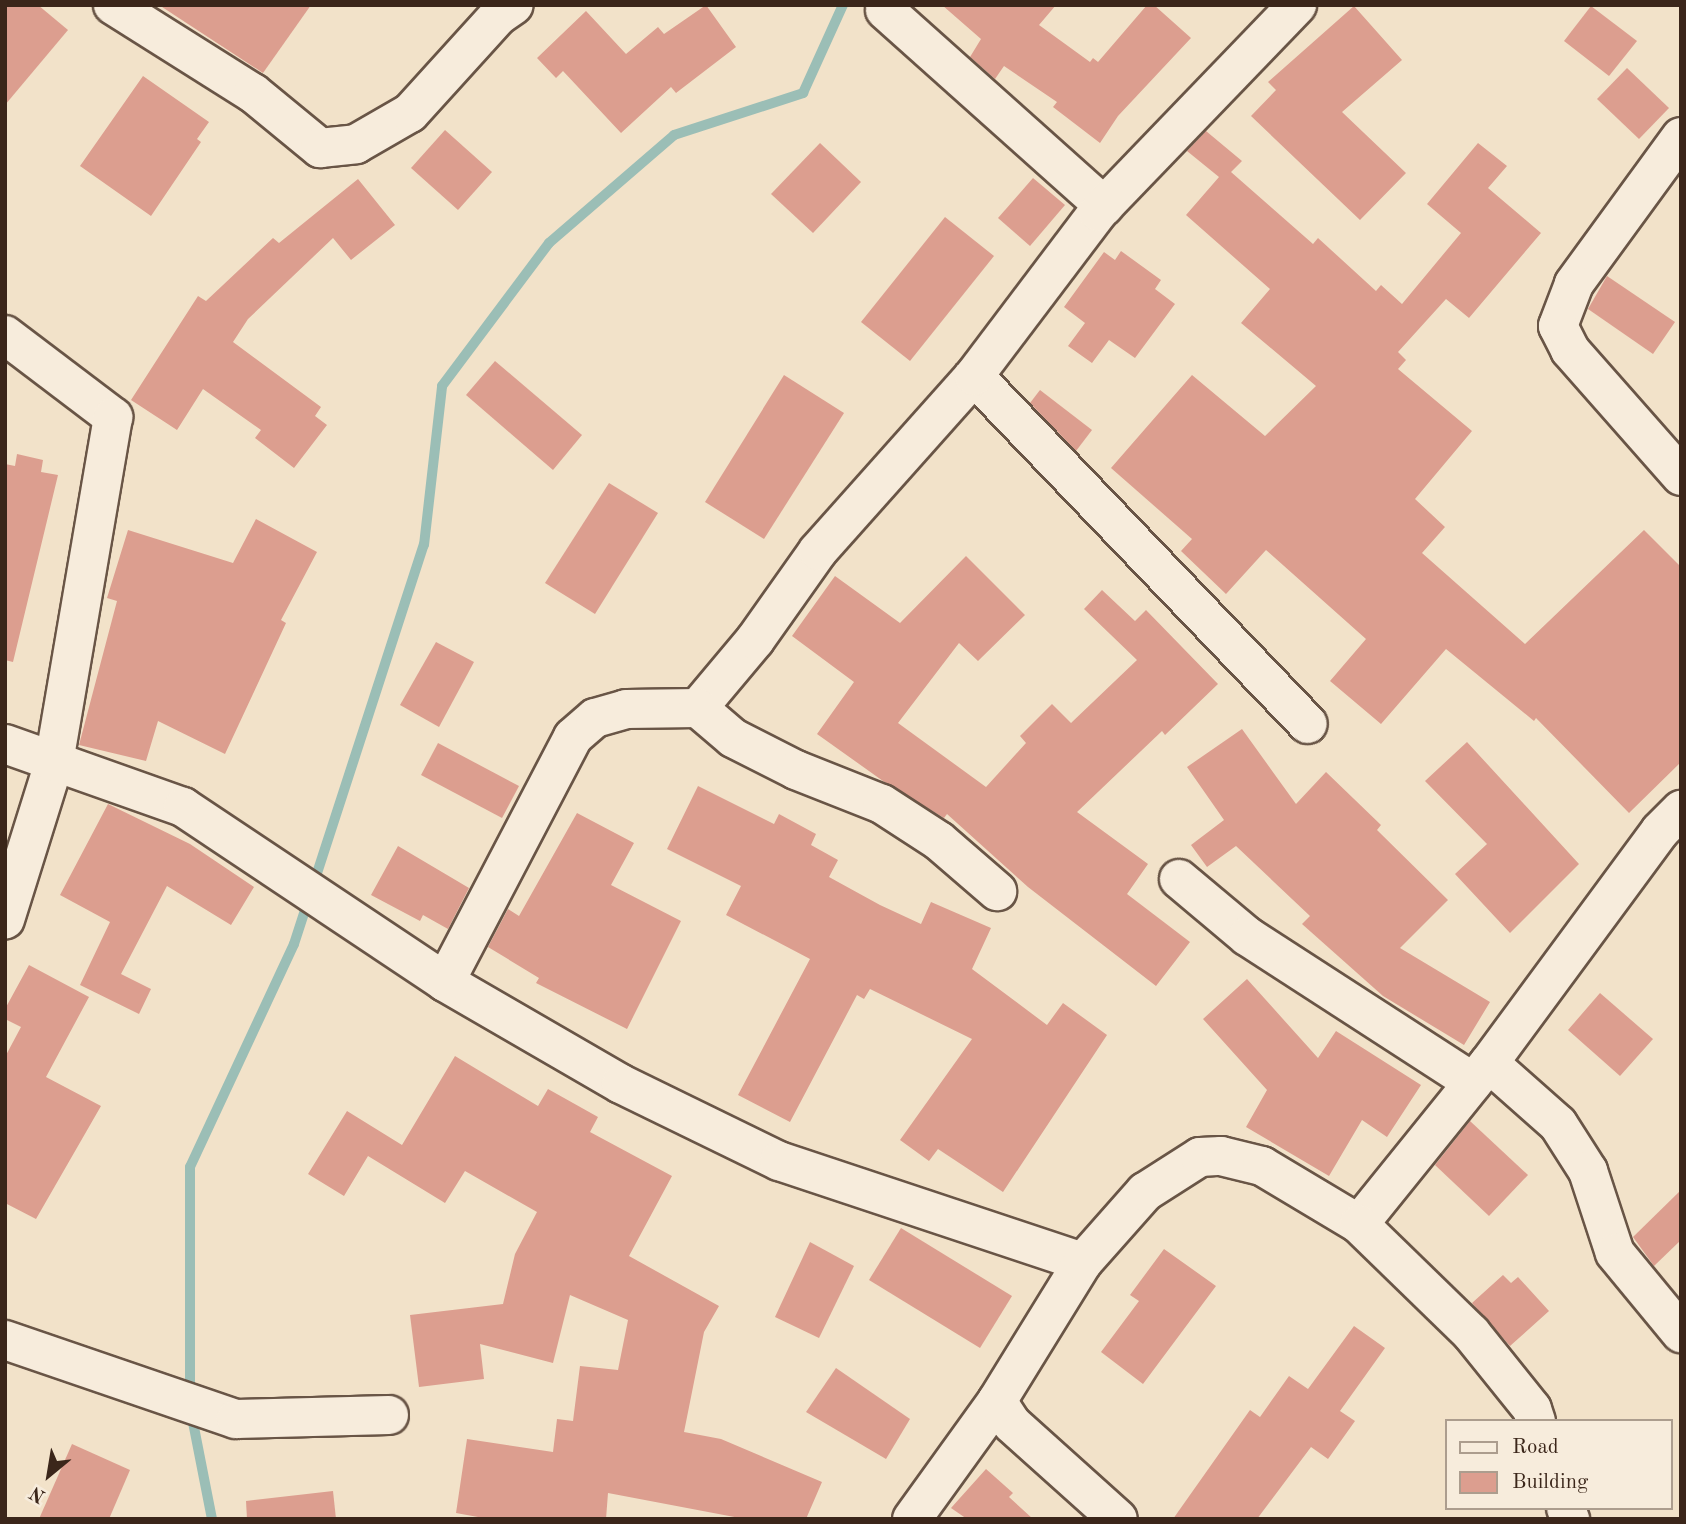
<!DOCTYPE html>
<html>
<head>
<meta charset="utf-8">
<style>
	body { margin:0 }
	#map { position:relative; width:1686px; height:1524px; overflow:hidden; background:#f2e2c9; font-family:"Old Standard TT",serif }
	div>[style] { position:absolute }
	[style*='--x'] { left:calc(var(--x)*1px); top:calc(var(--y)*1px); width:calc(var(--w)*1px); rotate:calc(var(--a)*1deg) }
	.stream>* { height:10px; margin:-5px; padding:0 5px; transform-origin:5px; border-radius:5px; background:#9bbeb6 }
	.building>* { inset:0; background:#dc9e8f }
	.roads { filter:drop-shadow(2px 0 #695546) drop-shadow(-2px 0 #695546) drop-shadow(0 2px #695546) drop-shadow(0 -2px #695546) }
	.minor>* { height:38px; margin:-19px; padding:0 19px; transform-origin:19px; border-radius:19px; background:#f7ecdc }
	span { translate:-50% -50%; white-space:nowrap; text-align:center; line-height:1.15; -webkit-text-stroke:6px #f7ecdc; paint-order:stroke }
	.frame { position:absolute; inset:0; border:7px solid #3b261a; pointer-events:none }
	.legend { position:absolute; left:1445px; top:1419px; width:228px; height:91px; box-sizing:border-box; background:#f7ecdc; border:2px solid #ac9d8e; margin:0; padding:9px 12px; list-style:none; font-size:21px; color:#3b261a }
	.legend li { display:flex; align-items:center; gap:14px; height:35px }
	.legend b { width:35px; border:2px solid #ac9d8e }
	.north { position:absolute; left:14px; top:1440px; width:70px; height:70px; -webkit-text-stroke:5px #f7ecdc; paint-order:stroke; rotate:210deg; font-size:19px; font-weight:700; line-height:28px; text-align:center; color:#3b261a }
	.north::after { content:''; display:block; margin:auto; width:24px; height:32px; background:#3b261a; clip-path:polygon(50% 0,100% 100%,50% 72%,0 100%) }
</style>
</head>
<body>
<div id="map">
	<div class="stream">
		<div style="--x:190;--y:1396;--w:229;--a:-90"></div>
		<div style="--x:190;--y:1167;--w:246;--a:-65"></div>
		<div style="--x:294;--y:944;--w:420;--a:-72"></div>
		<div style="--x:424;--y:545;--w:160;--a:-83.5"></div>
		<div style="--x:442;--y:386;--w:179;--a:-53.2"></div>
		<div style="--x:549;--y:243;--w:165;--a:-40.8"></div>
		<div style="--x:674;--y:135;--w:136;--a:-18"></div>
		<div style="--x:803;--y:93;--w:97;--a:-65.6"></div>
		<div style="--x:191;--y:1412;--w:109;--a:78.9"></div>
	</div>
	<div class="building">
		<div style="clip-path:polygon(5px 5px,38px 5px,68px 30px,5px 105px)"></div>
		<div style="clip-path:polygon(159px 5px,311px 5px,263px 73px)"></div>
		<div style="clip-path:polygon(706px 5px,736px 47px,676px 93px,671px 87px,621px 133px,563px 71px,556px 78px,537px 58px,586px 11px,626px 54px,658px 27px,664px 34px)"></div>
		<div style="clip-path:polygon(942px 5px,1056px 5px,1039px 25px,1090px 62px,1093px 58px,1098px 62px,1147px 5px,1154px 5px,1191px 38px,1118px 116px,1100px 143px,1053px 107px,1057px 102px,1004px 66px,995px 79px,970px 57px,981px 39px)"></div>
		<div style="clip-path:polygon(1354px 6px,1402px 60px,1342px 112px,1406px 173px,1360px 220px,1251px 116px,1276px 90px,1268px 82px)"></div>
		<div style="clip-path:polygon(1591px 6px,1637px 41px,1609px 76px,1564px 41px)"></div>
		<div style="clip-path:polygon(1627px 68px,1669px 108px,1639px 139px,1597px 99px)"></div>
		<div style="clip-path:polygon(143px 76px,209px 122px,197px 139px,201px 142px,151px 216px,80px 166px)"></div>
		<div style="clip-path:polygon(445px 130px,492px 172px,458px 210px,411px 168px)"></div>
		<div style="clip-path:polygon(1206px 131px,1242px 161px,1231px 172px,1313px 244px,1318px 238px,1376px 291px,1381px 285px,1402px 304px,1461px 233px,1427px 204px,1478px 143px,1507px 166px,1488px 188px,1541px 233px,1469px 318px,1446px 299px,1398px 352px,1406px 360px,1398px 369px,1472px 431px,1415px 499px,1445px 527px,1422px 553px,1525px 644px,1644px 530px,1681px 567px,1681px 762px,1629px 813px,1536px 718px,1534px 721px,1446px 649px,1381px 724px,1330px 681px,1366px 639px,1266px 550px,1226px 594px,1181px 551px,1192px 539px,1111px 468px,1192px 375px,1265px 436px,1316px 386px,1241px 323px,1270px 289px,1186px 215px,1219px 177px,1187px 151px)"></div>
		<div style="clip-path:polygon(820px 143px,861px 182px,813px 233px,771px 194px)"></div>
		<div style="clip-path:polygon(1033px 178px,1065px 205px,1030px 246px,998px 218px)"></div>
		<div style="clip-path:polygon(358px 179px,395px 225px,351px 260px,333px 238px,248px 319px,233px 342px,321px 407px,315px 416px,327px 425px,294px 468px,255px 438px,261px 430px,203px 389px,177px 430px,131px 400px,198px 296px,206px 301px,273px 238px,279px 243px)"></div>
		<div style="clip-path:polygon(945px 217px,994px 256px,910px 361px,861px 322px)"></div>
		<div style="clip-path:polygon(1121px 251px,1161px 280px,1155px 289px,1175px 304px,1135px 358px,1109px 340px,1092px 363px,1068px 346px,1085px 323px,1064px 307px,1104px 252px,1115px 260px)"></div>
		<div style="clip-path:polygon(1607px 276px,1675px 322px,1653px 354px,1588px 309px)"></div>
		<div style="clip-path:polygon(495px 361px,582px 435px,553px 470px,466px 395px)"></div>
		<div style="clip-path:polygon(784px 375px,844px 413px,764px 539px,705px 502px)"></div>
		<div style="clip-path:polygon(1040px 390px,1092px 430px,1076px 451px,1030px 403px)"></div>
		<div style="clip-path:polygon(17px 454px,43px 460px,41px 472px,58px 475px,13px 662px,5px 660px,5px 464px,15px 466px)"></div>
		<div style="clip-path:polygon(609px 483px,658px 513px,595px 614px,545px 583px)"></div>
		<div style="clip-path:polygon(256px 519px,317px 552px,281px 620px,286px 623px,225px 754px,158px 721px,146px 761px,79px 745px,117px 601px,107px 598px,128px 530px,233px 563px)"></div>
		<div style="clip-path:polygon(966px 556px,1025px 615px,978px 661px,959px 643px,898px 723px,986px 787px,1026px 743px,1020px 736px,1052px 704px,1071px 723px,1137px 660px,1084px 609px,1102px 590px,1135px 621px,1146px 610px,1218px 684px,1165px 735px,1162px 731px,1077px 812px,1148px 864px,1127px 894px,1190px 942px,1156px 986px,1028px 887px,947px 814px,944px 818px,883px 781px,817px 734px,854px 682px,792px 636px,835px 576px,900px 623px)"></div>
		<div style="clip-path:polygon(436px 642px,474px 662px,439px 727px,400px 705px)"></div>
		<div style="clip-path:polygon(1242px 729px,1296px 804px,1326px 772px,1381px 825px,1377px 830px,1448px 900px,1400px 948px,1490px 1002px,1464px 1045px,1383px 996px,1302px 924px,1310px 916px,1236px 846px,1207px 867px,1191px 845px,1224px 820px,1187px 767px)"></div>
		<div style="clip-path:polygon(1467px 742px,1579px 864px,1510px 933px,1455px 874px,1487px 844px,1425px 781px)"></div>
		<div style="clip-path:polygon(438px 743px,519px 786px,502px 818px,421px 775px)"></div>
		<div style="clip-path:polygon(698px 786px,774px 824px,779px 814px,816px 834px,811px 845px,838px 860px,829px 877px,880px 905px,921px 924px,931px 902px,991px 928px,972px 969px,1047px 1025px,1063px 1003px,1107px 1035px,1003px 1192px,938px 1149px,929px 1161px,900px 1140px,972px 1039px,870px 989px,864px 999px,857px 995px,790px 1122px,738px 1095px,810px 959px,726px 915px,741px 886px,667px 849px)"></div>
		<div style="clip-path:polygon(108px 804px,190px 844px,254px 887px,231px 925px,167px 886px,121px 974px,151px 989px,139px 1014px,80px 985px,110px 922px,60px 895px)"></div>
		<div style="clip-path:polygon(577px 813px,634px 843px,611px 885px,681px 921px,627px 1029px,536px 983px,539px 978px,488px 947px,508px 909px,519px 916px)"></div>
		<div style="clip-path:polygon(398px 846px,469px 888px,448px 929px,423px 915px,420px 921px,371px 895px)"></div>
		<div style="clip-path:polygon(29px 965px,89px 997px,46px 1077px,101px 1106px,36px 1219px,5px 1203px,5px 1057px,21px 1027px,5px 1019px,5px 1009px)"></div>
		<div style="clip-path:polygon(1247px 979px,1318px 1058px,1336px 1031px,1421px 1085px,1387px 1137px,1362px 1120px,1329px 1176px,1246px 1127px,1267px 1090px,1203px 1019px)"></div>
		<div style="clip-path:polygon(1600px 993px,1653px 1039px,1620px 1076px,1568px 1030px)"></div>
		<div style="clip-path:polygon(455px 1056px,538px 1106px,548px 1089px,598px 1117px,590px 1132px,672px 1176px,629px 1256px,719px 1306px,704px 1332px,684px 1432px,721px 1439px,822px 1482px,806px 1519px,745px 1519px,608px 1493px,606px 1519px,489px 1519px,456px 1513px,467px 1439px,553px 1452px,557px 1419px,573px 1421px,580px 1366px,618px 1370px,628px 1320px,570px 1295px,553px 1363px,480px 1344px,484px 1379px,419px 1387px,410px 1315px,503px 1304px,515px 1254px,537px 1212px,465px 1171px,445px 1203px,368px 1156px,344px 1196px,308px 1174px,347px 1111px,402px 1145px)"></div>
		<div style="clip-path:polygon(1470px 1121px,1528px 1175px,1489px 1216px,1435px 1165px)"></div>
		<div style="clip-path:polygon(1681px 1190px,1681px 1240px,1654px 1266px,1633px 1237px)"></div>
		<div style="clip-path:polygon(901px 1228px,1012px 1296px,980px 1348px,869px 1280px)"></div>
		<div style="clip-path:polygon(810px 1242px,854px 1266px,819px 1338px,775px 1317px)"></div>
		<div style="clip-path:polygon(1164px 1249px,1216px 1286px,1143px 1384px,1101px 1352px,1139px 1301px,1130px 1295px)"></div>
		<div style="clip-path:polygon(1503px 1275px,1511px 1283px,1518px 1277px,1549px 1311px,1510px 1346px,1472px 1303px)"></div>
		<div style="clip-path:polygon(1354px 1326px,1385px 1348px,1340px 1411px,1355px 1421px,1328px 1459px,1311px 1447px,1257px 1519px,1173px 1519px,1250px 1410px,1260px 1417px,1289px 1376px,1308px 1389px)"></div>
		<div style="clip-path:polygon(836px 1368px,910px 1419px,886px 1459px,806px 1412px)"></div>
		<div style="clip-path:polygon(72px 1444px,130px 1470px,109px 1519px,39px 1519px)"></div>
		<div style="clip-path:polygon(986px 1469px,1013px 1493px,1009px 1497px,1033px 1519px,967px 1519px,951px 1508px)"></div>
		<div style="clip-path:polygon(333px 1491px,336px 1519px,247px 1519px,246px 1501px)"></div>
	</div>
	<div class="roads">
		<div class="minor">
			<div style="--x:113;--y:5;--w:165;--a:32.2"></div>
			<div style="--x:253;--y:93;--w:87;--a:39.4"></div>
			<div style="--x:320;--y:148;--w:36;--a:-6"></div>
			<div style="--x:356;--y:144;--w:62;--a:-29.9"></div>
			<div style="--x:410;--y:113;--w:131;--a:-47.8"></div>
			<div style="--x:498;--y:16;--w:19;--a:-35"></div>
			<div style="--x:885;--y:10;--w:294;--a:41.8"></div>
			<div style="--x:1681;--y:137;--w:182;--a:126.1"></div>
			<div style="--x:1574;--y:284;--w:45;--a:110.9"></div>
			<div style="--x:1558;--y:326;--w:27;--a:63"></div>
			<div style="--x:1570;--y:350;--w:168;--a:48.6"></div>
			<div style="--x:5;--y:335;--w:136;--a:37.2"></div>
			<div style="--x:113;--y:417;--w:351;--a:99.7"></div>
			<div style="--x:54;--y:763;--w:164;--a:107.4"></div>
			<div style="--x:974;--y:376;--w:482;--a:46.2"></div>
			<div style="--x:698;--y:708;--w:89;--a:-50"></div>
			<div style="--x:755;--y:640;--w:109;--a:-54.7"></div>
			<div style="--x:818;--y:551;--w:234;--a:-48.3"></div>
			<div style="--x:974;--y:376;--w:206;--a:-52.9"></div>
			<div style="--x:1098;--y:212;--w:287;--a:-46.1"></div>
			<div style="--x:5;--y:744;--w:189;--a:19.5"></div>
			<div style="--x:183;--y:807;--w:315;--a:33.7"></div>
			<div style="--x:445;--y:982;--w:203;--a:30.1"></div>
			<div style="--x:621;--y:1084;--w:176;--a:26"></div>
			<div style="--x:779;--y:1161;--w:320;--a:18.4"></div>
			<div style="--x:1179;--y:879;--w:89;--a:40"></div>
			<div style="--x:1247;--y:936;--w:269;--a:32.9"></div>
			<div style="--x:445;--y:982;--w:276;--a:-62.4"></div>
			<div style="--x:573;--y:737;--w:29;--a:-41"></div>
			<div style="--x:595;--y:718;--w:32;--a:-16"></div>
			<div style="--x:626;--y:709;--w:72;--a:-0.8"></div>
			<div style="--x:698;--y:708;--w:46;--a:40.6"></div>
			<div style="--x:733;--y:738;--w:71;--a:26.9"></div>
			<div style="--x:796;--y:770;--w:92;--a:21.6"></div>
			<div style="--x:882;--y:804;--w:68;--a:33"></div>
			<div style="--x:939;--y:841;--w:77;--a:40.8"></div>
			<div style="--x:1489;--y:1063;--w:92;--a:41.5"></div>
			<div style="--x:1558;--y:1124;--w:56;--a:57.4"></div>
			<div style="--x:1588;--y:1171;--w:86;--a:71.8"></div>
			<div style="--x:1615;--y:1253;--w:104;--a:50.5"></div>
			<div style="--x:1359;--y:1224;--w:207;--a:-51.1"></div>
			<div style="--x:1489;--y:1063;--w:288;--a:-53.6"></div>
			<div style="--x:1660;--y:831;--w:30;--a:-45"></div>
			<div style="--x:5;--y:1340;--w:244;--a:18.9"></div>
			<div style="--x:236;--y:1419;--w:153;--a:-1.5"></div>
			<div style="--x:997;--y:1401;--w:27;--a:57"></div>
			<div style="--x:1012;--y:1424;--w:142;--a:41.9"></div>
			<div style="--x:1566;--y:1508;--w:12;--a:70"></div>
			<div style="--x:912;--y:1519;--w:145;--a:-54.2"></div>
			<div style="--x:997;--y:1401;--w:163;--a:-58.3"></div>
			<div style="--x:1083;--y:1262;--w:94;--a:-48.5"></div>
			<div style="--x:1145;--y:1192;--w:65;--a:-32.5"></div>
			<div style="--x:1200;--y:1157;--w:21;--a:-3"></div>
			<div style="--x:1221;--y:1156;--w:42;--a:13.7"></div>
			<div style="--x:1262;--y:1166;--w:113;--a:30.9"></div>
			<div style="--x:1359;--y:1224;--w:156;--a:44.2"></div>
			<div style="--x:1471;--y:1333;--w:97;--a:51.2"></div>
			<div style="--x:1532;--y:1409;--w:13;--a:72"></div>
		</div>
	</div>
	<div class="frame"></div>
	<ul class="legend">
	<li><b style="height:9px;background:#f7ecdc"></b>Road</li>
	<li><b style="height:19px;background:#dc9e8f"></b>Building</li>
	</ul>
	<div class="north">N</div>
</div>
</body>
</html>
